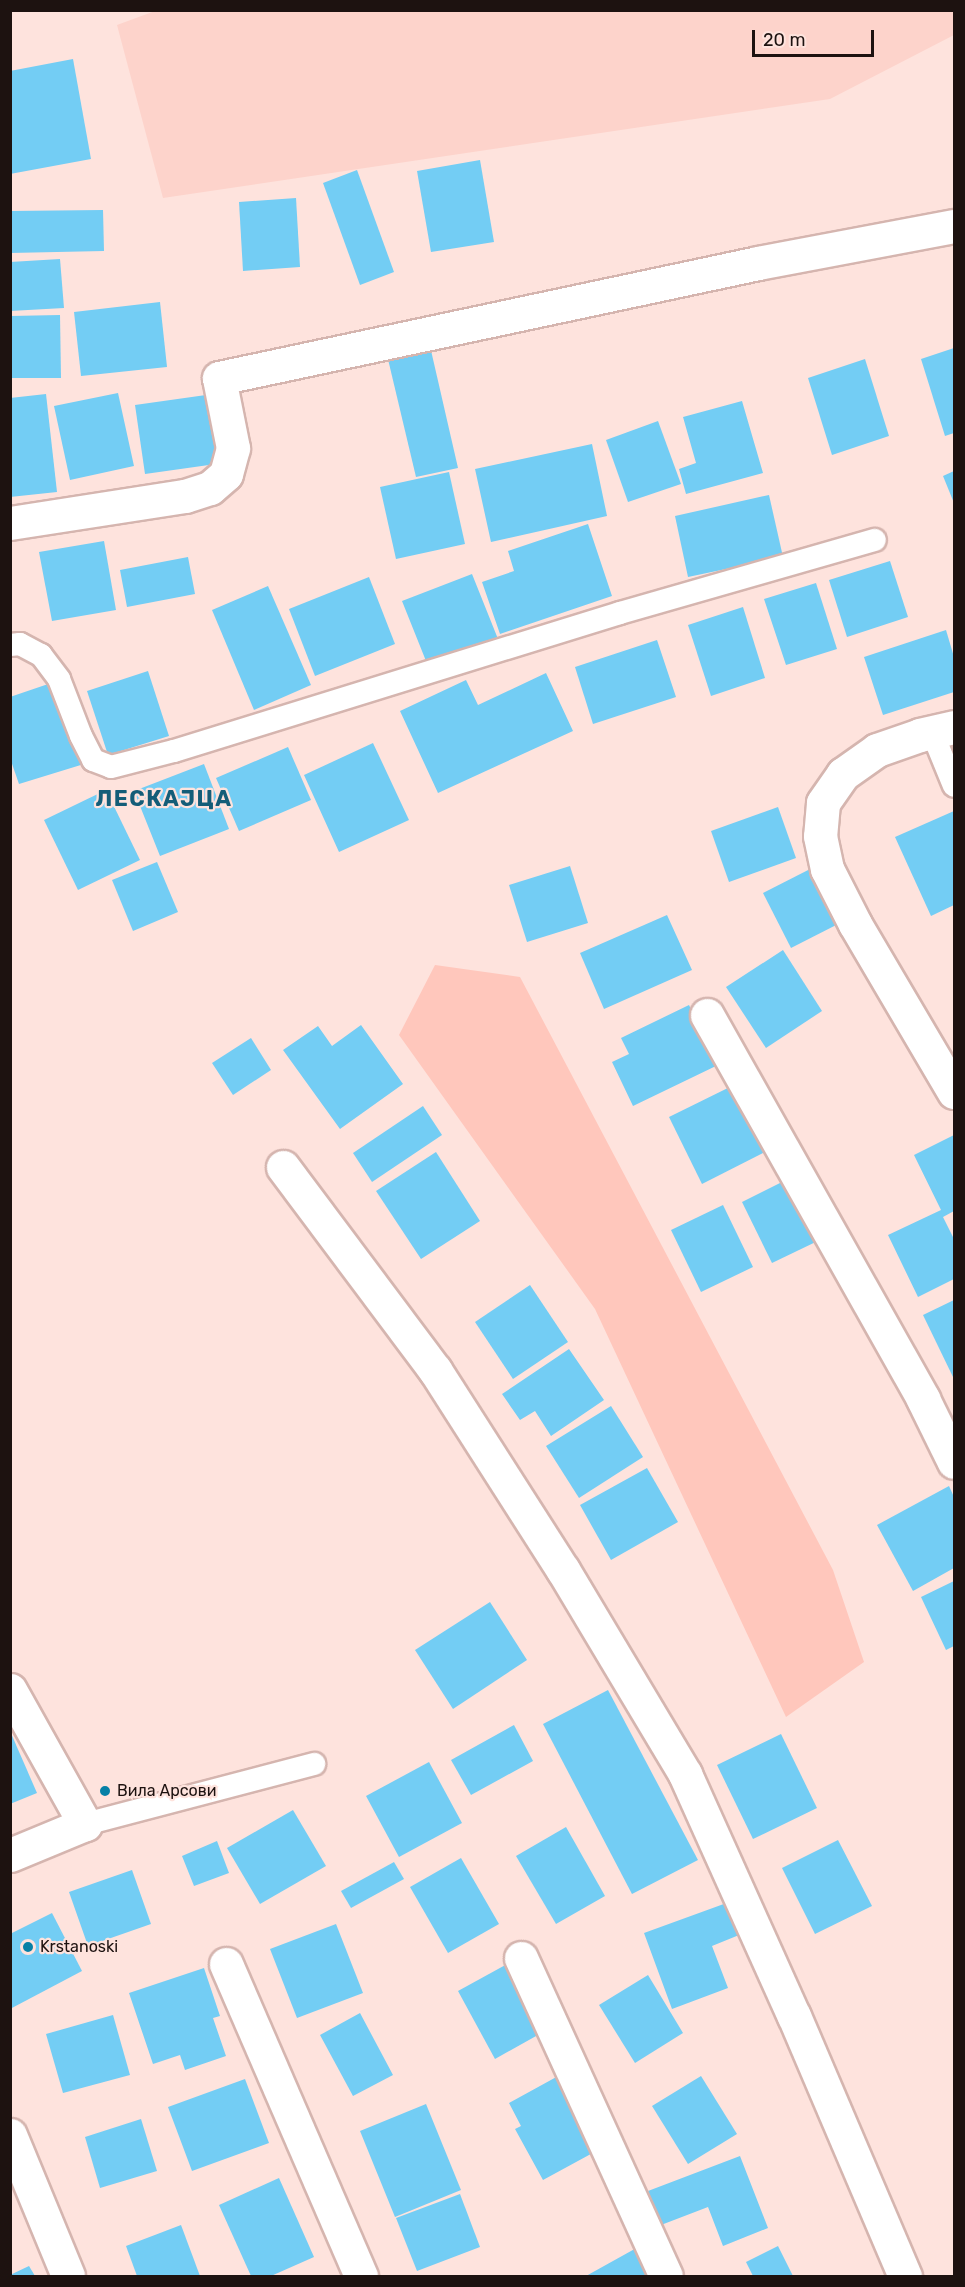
<!DOCTYPE html>
<html>
<head>
<meta charset="utf-8">
<style>
	body { margin:0 }
	#map { position:relative; width:965px; height:2287px; overflow:hidden; background:#fee3dd; font-family:Rubik,sans-serif }
	div>[style] { position:absolute }
	[style*='--x'] { left:calc(var(--x)*1px); top:calc(var(--y)*1px); width:calc(var(--w)*1px); rotate:calc(var(--a)*1deg) }
	.built>* { inset:0; background:#fdd3cb }
	.green>* { inset:0; background:#ffc7bc }
	.building>* { inset:0; background:#73cdf4 }
	.roads { filter:drop-shadow(2px 0 #d5b5af) drop-shadow(-2px 0 #d5b5af) drop-shadow(0 2px #d5b5af) drop-shadow(0 -2px #d5b5af) }
	.lane>* { height:22px; margin:-11px; padding:0 11px; transform-origin:11px; border-radius:11px; background:#fff }
	.street>* { height:33px; margin:-16.5px; padding:0 16.5px; transform-origin:16.5px; border-radius:16.5px; background:#fff }
	.dots>* { width:16px; height:16px; translate:-50% -50%; box-sizing:border-box; border:3px solid #fee3dd; border-radius:50% }
	span { translate:-50% -50%; white-space:nowrap; text-align:center; line-height:1.15; -webkit-text-stroke:4.5px #fee3dd; paint-order:stroke }
	.poi-label { font-size:16px; color:#1d1210 }
	.left { translate:0 -50%; text-align:left }
	.district-label { font-size:22px; color:#145d78; font-weight:700; letter-spacing:1.5px }
	.frame { position:absolute; inset:0; border:12px solid #1d1210; pointer-events:none }
	.scale { position:absolute; left:752px; top:30px; width:122px; height:27px; box-sizing:border-box; border:3px solid #1d1210; border-top:0; padding-left:8px; font-size:18px; line-height:21px; white-space:nowrap; color:#1d1210; -webkit-text-stroke:4px #fee3dd; paint-order:stroke }
</style>
</head>
<body>
<div id="map">
	<div class="built">
		<div style="clip-path:polygon(155px 11px,954px 10px,954px 35px,830px 99px,163px 198px,117px 25px)"></div>
	</div>
	<div class="green">
		<div style="clip-path:polygon(435px 965px,520px 977px,833px 1570px,864px 1662px,786px 1717px,595px 1309px,399px 1035px)"></div>
	</div>
	<div class="building">
		<div style="clip-path:polygon(73px 59px,91px 159px,10px 174px,10px 71px)"></div>
		<div style="clip-path:polygon(480px 160px,494px 242px,431px 252px,417px 171px)"></div>
		<div style="clip-path:polygon(357px 170px,394px 272px,360px 285px,323px 183px)"></div>
		<div style="clip-path:polygon(296px 198px,300px 267px,243px 271px,239px 202px)"></div>
		<div style="clip-path:polygon(103px 210px,104px 251px,10px 253px,10px 211px)"></div>
		<div style="clip-path:polygon(60px 259px,64px 308px,10px 311px,10px 262px)"></div>
		<div style="clip-path:polygon(160px 302px,167px 367px,81px 376px,74px 312px)"></div>
		<div style="clip-path:polygon(60px 315px,61px 378px,10px 378px,10px 316px)"></div>
		<div style="clip-path:polygon(430px 346px,458px 468px,416px 477px,387px 355px)"></div>
		<div style="clip-path:polygon(954px 348px,954px 433px,945px 436px,921px 359px)"></div>
		<div style="clip-path:polygon(865px 359px,889px 436px,832px 455px,808px 378px)"></div>
		<div style="clip-path:polygon(118px 393px,134px 466px,70px 480px,54px 406px)"></div>
		<div style="clip-path:polygon(46px 394px,57px 492px,10px 497px,10px 398px)"></div>
		<div style="clip-path:polygon(213px 394px,223px 463px,145px 474px,135px 405px)"></div>
		<div style="clip-path:polygon(742px 401px,763px 473px,686px 494px,679px 469px,696px 463px,683px 417px)"></div>
		<div style="clip-path:polygon(658px 421px,681px 484px,628px 502px,606px 440px)"></div>
		<div style="clip-path:polygon(592px 444px,607px 516px,491px 542px,475px 469px)"></div>
		<div style="clip-path:polygon(954px 471px,954px 503px,943px 476px)"></div>
		<div style="clip-path:polygon(449px 472px,465px 544px,396px 559px,380px 487px)"></div>
		<div style="clip-path:polygon(769px 495px,783px 557px,688px 577px,675px 516px)"></div>
		<div style="clip-path:polygon(588px 524px,612px 596px,500px 634px,482px 582px,514px 571px,508px 551px)"></div>
		<div style="clip-path:polygon(104px 541px,116px 610px,52px 621px,39px 552px)"></div>
		<div style="clip-path:polygon(188px 557px,195px 594px,127px 607px,120px 570px)"></div>
		<div style="clip-path:polygon(890px 561px,908px 617px,847px 637px,829px 580px)"></div>
		<div style="clip-path:polygon(472px 574px,498px 639px,428px 666px,402px 601px)"></div>
		<div style="clip-path:polygon(369px 577px,395px 644px,315px 676px,289px 609px)"></div>
		<div style="clip-path:polygon(816px 583px,837px 649px,786px 665px,764px 599px)"></div>
		<div style="clip-path:polygon(268px 586px,311px 685px,254px 710px,212px 610px)"></div>
		<div style="clip-path:polygon(743px 607px,765px 678px,711px 696px,688px 625px)"></div>
		<div style="clip-path:polygon(946px 630px,954px 657px,954px 692px,883px 715px,864px 657px)"></div>
		<div style="clip-path:polygon(657px 640px,676px 697px,593px 724px,575px 667px)"></div>
		<div style="clip-path:polygon(148px 671px,169px 736px,108px 755px,87px 691px)"></div>
		<div style="clip-path:polygon(546px 673px,573px 731px,438px 793px,400px 711px,466px 680px,478px 705px)"></div>
		<div style="clip-path:polygon(57px 681px,84px 764px,19px 784px,10px 758px,10px 697px)"></div>
		<div style="clip-path:polygon(373px 743px,409px 820px,339px 852px,304px 775px)"></div>
		<div style="clip-path:polygon(288px 747px,311px 800px,239px 831px,216px 778px)"></div>
		<div style="clip-path:polygon(204px 764px,229px 829px,160px 856px,134px 791px)"></div>
		<div style="clip-path:polygon(106px 790px,140px 860px,78px 890px,44px 820px)"></div>
		<div style="clip-path:polygon(778px 807px,796px 858px,729px 882px,711px 831px)"></div>
		<div style="clip-path:polygon(954px 811px,954px 905px,931px 916px,895px 837px)"></div>
		<div style="clip-path:polygon(157px 862px,178px 912px,133px 931px,112px 880px)"></div>
		<div style="clip-path:polygon(570px 866px,588px 923px,527px 942px,509px 885px)"></div>
		<div style="clip-path:polygon(816px 866px,844px 921px,791px 948px,763px 893px)"></div>
		<div style="clip-path:polygon(667px 915px,692px 970px,604px 1009px,580px 953px)"></div>
		<div style="clip-path:polygon(783px 950px,822px 1011px,766px 1048px,726px 987px)"></div>
		<div style="clip-path:polygon(689px 1005px,718px 1065px,633px 1106px,612px 1062px,629px 1054px,621px 1038px)"></div>
		<div style="clip-path:polygon(361px 1025px,403px 1084px,340px 1129px,283px 1050px,318px 1026px,332px 1046px)"></div>
		<div style="clip-path:polygon(251px 1038px,271px 1070px,233px 1095px,212px 1063px)"></div>
		<div style="clip-path:polygon(738px 1083px,771px 1149px,702px 1184px,669px 1117px)"></div>
		<div style="clip-path:polygon(423px 1106px,442px 1135px,372px 1182px,353px 1153px)"></div>
		<div style="clip-path:polygon(954px 1135px,954px 1211px,943px 1217px,954px 1239px,954px 1279px,918px 1297px,888px 1235px,941px 1210px,914px 1155px)"></div>
		<div style="clip-path:polygon(436px 1152px,480px 1221px,421px 1259px,376px 1191px)"></div>
		<div style="clip-path:polygon(794px 1176px,824px 1238px,772px 1263px,742px 1202px)"></div>
		<div style="clip-path:polygon(723px 1205px,753px 1267px,701px 1292px,671px 1230px)"></div>
		<div style="clip-path:polygon(530px 1285px,568px 1342px,513px 1379px,475px 1322px)"></div>
		<div style="clip-path:polygon(954px 1300px,954px 1376px,953px 1377px,923px 1315px)"></div>
		<div style="clip-path:polygon(569px 1349px,604px 1400px,551px 1436px,535px 1411px,520px 1420px,502px 1394px)"></div>
		<div style="clip-path:polygon(611px 1406px,643px 1457px,579px 1498px,546px 1446px)"></div>
		<div style="clip-path:polygon(647px 1468px,678px 1522px,611px 1560px,580px 1505px)"></div>
		<div style="clip-path:polygon(949px 1486px,954px 1497px,954px 1568px,913px 1591px,877px 1525px)"></div>
		<div style="clip-path:polygon(954px 1581px,954px 1646px,946px 1650px,921px 1597px)"></div>
		<div style="clip-path:polygon(490px 1602px,527px 1660px,453px 1709px,415px 1650px)"></div>
		<div style="clip-path:polygon(608px 1690px,698px 1860px,632px 1894px,543px 1724px)"></div>
		<div style="clip-path:polygon(514px 1725px,533px 1761px,471px 1795px,451px 1760px)"></div>
		<div style="clip-path:polygon(10px 1731px,37px 1793px,10px 1804px)"></div>
		<div style="clip-path:polygon(781px 1734px,817px 1808px,753px 1839px,717px 1765px)"></div>
		<div style="clip-path:polygon(429px 1762px,462px 1823px,399px 1857px,366px 1796px)"></div>
		<div style="clip-path:polygon(293px 1810px,326px 1866px,260px 1904px,227px 1848px)"></div>
		<div style="clip-path:polygon(566px 1827px,605px 1896px,556px 1924px,516px 1856px)"></div>
		<div style="clip-path:polygon(838px 1840px,872px 1906px,815px 1934px,782px 1868px)"></div>
		<div style="clip-path:polygon(217px 1841px,229px 1873px,194px 1886px,182px 1856px)"></div>
		<div style="clip-path:polygon(461px 1858px,499px 1924px,448px 1953px,410px 1887px)"></div>
		<div style="clip-path:polygon(394px 1862px,404px 1879px,351px 1908px,341px 1891px)"></div>
		<div style="clip-path:polygon(132px 1870px,151px 1924px,88px 1946px,69px 1892px)"></div>
		<div style="clip-path:polygon(732px 1901px,744px 1933px,712px 1946px,728px 1988px,672px 2009px,644px 1933px)"></div>
		<div style="clip-path:polygon(52px 1913px,82px 1971px,10px 2009px,10px 1934px)"></div>
		<div style="clip-path:polygon(336px 1924px,363px 1993px,297px 2018px,270px 1949px)"></div>
		<div style="clip-path:polygon(509px 1963px,545px 2031px,495px 2059px,458px 1991px)"></div>
		<div style="clip-path:polygon(204px 1968px,220px 2016px,213px 2018px,226px 2056px,185px 2070px,180px 2055px,153px 2064px,129px 1993px)"></div>
		<div style="clip-path:polygon(648px 1975px,683px 2033px,635px 2063px,599px 2005px)"></div>
		<div style="clip-path:polygon(360px 2013px,393px 2075px,353px 2096px,320px 2035px)"></div>
		<div style="clip-path:polygon(113px 2015px,130px 2075px,63px 2093px,46px 2034px)"></div>
		<div style="clip-path:polygon(560px 2075px,600px 2149px,543px 2180px,515px 2129px,521px 2126px,509px 2103px)"></div>
		<div style="clip-path:polygon(701px 2076px,737px 2134px,688px 2164px,652px 2106px)"></div>
		<div style="clip-path:polygon(245px 2079px,269px 2143px,192px 2171px,168px 2107px)"></div>
		<div style="clip-path:polygon(426px 2104px,461px 2190px,395px 2217px,360px 2131px)"></div>
		<div style="clip-path:polygon(141px 2119px,157px 2171px,100px 2188px,85px 2137px)"></div>
		<div style="clip-path:polygon(740px 2156px,768px 2228px,723px 2246px,708px 2207px,661px 2225px,648px 2191px)"></div>
		<div style="clip-path:polygon(279px 2178px,314px 2257px,271px 2276px,251px 2276px,219px 2205px)"></div>
		<div style="clip-path:polygon(460px 2194px,480px 2247px,417px 2271px,396px 2218px)"></div>
		<div style="clip-path:polygon(181px 2225px,200px 2276px,137px 2276px,126px 2246px)"></div>
		<div style="clip-path:polygon(640px 2246px,657px 2276px,586px 2276px)"></div>
		<div style="clip-path:polygon(778px 2246px,793px 2276px,753px 2276px,746px 2262px)"></div>
		<div style="clip-path:polygon(29px 2266px,35px 2276px,10px 2276px,10px 2275px)"></div>
	</div>
	<div class="roads">
		<div class="lane">
			<div style="--x:10;--y:645;--w:10;--a:-6"></div>
			<div style="--x:20;--y:644;--w:24;--a:28"></div>
			<div style="--x:41;--y:655;--w:30;--a:53"></div>
			<div style="--x:59;--y:679;--w:61;--a:68.9"></div>
			<div style="--x:81;--y:736;--w:27;--a:63"></div>
			<div style="--x:93;--y:760;--w:19;--a:21"></div>
			<div style="--x:111;--y:767;--w:65;--a:-14.3"></div>
			<div style="--x:174;--y:751;--w:467;--a:-17.2"></div>
			<div style="--x:620;--y:613;--w:265;--a:-16"></div>
			<div style="--x:932;--y:732;--w:58;--a:67.8"></div>
			<div style="--x:85;--y:1824;--w:237;--a:-14.7"></div>
		</div>
		<div class="street">
			<div style="--x:10;--y:523;--w:177;--a:-8.8"></div>
			<div style="--x:185;--y:496;--w:26;--a:-18"></div>
			<div style="--x:210;--y:488;--w:21;--a:-41"></div>
			<div style="--x:226;--y:474;--w:27;--a:-75"></div>
			<div style="--x:233;--y:448;--w:71;--a:-101.3"></div>
			<div style="--x:219;--y:378;--w:551;--a:-12.04"></div>
			<div style="--x:758;--y:263;--w:199;--a:-10.7"></div>
			<div style="--x:954;--y:727;--w:35;--a:167"></div>
			<div style="--x:920;--y:735;--w:46;--a:160.8"></div>
			<div style="--x:877;--y:750;--w:42;--a:144.8"></div>
			<div style="--x:843;--y:774;--w:35;--a:125"></div>
			<div style="--x:823;--y:803;--w:33;--a:95"></div>
			<div style="--x:820;--y:836;--w:34;--a:78"></div>
			<div style="--x:827;--y:869;--w:62;--a:63"></div>
			<div style="--x:855;--y:924;--w:195;--a:59.5"></div>
			<div style="--x:707;--y:1015;--w:441;--a:60.6"></div>
			<div style="--x:923;--y:1399;--w:70;--a:63.8"></div>
			<div style="--x:283;--y:1167;--w:254;--a:53.2"></div>
			<div style="--x:435;--y:1370;--w:237;--a:57.4"></div>
			<div style="--x:563;--y:1570;--w:238;--a:59.1"></div>
			<div style="--x:685;--y:1774;--w:265;--a:65.8"></div>
			<div style="--x:794;--y:2016;--w:283;--a:66.9"></div>
			<div style="--x:10;--y:1690;--w:154;--a:60.8"></div>
			<div style="--x:85;--y:1824;--w:81;--a:157.5"></div>
			<div style="--x:521;--y:1958;--w:349;--a:65.5"></div>
			<div style="--x:226;--y:1964;--w:340;--a:66.6"></div>
			<div style="--x:10;--y:2135;--w:152;--a:67.6"></div>
		</div>
	</div>
	<div class="dots">
		<div style="left:105px;top:1791px;background:#0680a6"></div>
		<div style="left:28px;top:1947px;background:#0680a6"></div>
	</div>
	<div class="poi-label">
		<span class="left" style="left:117px;top:1791px">Вила Арсови</span>
		<span class="left" style="left:40px;top:1947px">Krstanoski</span>
	</div>
	<div class="district-label">
		<span style="left:164px;top:799px">ЛЕСКАЈЦА</span>
	</div>
	<div class="frame"></div>
	<div class="scale">20 m</div>
</div>
</body>
</html>
